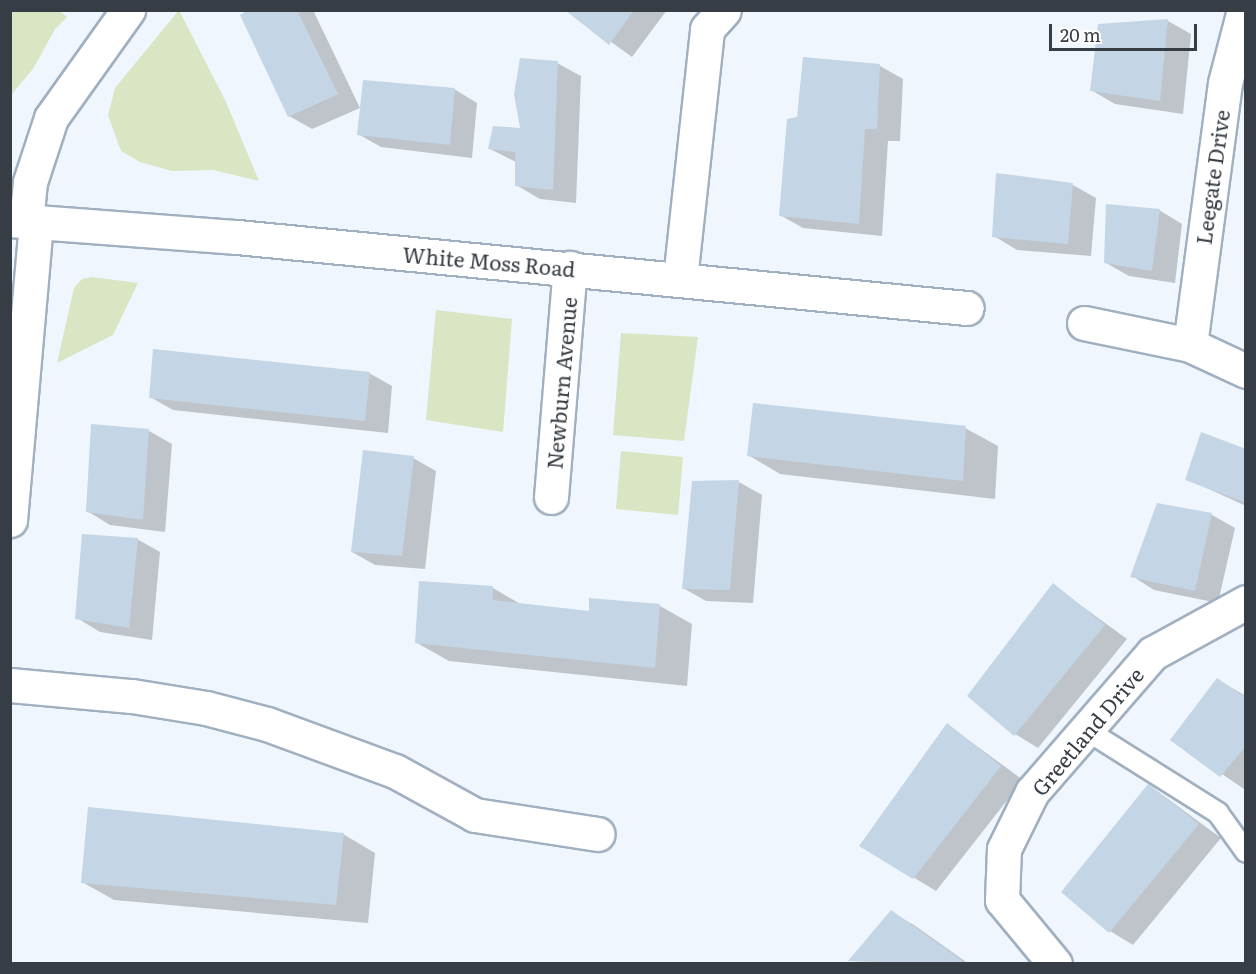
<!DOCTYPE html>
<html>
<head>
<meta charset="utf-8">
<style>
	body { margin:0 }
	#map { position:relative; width:1256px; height:974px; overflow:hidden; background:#eff6fd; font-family:Literata,serif }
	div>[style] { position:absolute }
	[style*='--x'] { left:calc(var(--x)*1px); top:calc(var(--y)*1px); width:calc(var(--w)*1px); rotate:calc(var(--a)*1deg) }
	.green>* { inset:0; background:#d9e5c3 }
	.shadow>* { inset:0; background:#0003 }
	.building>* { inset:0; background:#c4d5e5 }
	.roads { filter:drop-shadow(2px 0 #a0b0c0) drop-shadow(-2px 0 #a0b0c0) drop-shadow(0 2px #a0b0c0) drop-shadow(0 -2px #a0b0c0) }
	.service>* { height:20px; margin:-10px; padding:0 10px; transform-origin:10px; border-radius:10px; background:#fff }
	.minor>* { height:33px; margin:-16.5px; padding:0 16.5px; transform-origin:16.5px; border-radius:16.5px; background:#fff }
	span { translate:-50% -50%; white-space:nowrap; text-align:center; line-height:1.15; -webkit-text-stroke:5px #fff; paint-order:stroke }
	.street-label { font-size:21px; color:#373d44 }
	.frame { position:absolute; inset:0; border:12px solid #373d44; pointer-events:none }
	.scale { position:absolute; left:1049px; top:24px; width:148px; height:27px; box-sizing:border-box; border:3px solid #373d44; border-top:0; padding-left:8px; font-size:18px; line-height:21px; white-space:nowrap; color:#373d44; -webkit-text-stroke:4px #fff; paint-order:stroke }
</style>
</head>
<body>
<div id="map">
	<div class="green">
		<div style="clip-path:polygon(11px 10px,60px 11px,67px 17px,55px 29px,33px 69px,11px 95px)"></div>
		<div style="clip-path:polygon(179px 10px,226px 102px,259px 181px,213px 170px,172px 171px,140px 162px,121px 151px,108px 115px,115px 88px)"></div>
		<div style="clip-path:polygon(92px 277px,138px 283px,113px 335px,57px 363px,74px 288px,82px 279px)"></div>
		<div style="clip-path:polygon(436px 310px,512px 319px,503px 432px,426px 420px)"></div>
		<div style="clip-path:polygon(621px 333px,698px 337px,684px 441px,613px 435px)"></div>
		<div style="clip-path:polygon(621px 451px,683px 457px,678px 515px,616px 509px)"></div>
	</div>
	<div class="shadow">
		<div style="clip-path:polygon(251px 10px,313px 10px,360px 108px,312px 129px,289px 116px)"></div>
		<div style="clip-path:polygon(567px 10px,667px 10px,632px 57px)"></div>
		<div style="clip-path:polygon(1168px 21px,1191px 34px,1183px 114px,1115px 104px,1091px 90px,1100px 25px)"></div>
		<div style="clip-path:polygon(557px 63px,581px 76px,576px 203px,540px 199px,516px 185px,516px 162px,490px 149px,522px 130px)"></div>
		<div style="clip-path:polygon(880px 66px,903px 79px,900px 141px,888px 141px,882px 236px,803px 228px,780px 215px,798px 118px)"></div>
		<div style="clip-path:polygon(454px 89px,477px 103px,472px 158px,381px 147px,358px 134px)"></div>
		<div style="clip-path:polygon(997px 175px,1073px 185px,1096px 198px,1091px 256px,1017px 250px,994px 236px)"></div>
		<div style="clip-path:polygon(1159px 210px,1182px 224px,1175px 283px,1129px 276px,1106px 263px)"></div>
		<div style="clip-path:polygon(369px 373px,392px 386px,388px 433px,173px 410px,150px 397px)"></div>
		<div style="clip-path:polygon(965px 428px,998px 446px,995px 499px,780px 474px,748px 455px)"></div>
		<div style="clip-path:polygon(149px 431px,172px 444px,165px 532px,110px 525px,87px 511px)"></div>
		<div style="clip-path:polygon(1246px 450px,1246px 506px,1187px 479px)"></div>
		<div style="clip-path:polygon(413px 458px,436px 471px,425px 569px,375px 565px,352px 552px)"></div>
		<div style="clip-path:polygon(739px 482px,762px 495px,753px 603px,706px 601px,683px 588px)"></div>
		<div style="clip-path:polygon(1158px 505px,1212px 515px,1235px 528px,1218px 603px,1154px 590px,1132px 576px)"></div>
		<div style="clip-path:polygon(137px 539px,160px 552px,152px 640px,100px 632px,77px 618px)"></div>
		<div style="clip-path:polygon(1053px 585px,1127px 639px,1038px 748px,1015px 734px)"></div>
		<div style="clip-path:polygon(493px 588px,522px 605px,590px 612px,660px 606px,692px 624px,687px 686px,449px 661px,417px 643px)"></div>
		<div style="clip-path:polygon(1218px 680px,1246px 696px,1244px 789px,1172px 740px)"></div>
		<div style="clip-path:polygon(948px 725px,1023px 780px,936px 891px,913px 877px)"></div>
		<div style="clip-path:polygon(1149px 785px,1221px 838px,1133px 945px,1110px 931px,1063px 892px)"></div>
		<div style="clip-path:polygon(343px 834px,375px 853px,368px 923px,114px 900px,82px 882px)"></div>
		<div style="clip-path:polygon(891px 912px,914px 925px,969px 964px,850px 961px)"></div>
	</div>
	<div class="building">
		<div style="clip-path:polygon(248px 10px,297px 10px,338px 94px,288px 117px,240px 15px)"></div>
		<div style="clip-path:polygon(565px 10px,634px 10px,609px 45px)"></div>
		<div style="clip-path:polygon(1168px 19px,1160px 101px,1090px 91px,1098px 24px)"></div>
		<div style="clip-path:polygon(803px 57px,880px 64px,877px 129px,865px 129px,859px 224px,779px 216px,787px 119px,797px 117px)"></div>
		<div style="clip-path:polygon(520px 58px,558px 61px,553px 190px,515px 186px,515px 152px,488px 149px,493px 126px,520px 128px,514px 94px)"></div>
		<div style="clip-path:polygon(363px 80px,455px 88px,450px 145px,357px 135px)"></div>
		<div style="clip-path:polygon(996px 173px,1073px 183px,1068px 244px,992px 237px)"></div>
		<div style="clip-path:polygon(1106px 204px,1160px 209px,1152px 271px,1104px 263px)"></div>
		<div style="clip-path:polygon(153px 349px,370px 372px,365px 421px,149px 398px)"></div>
		<div style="clip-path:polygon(753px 403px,966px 426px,963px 481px,747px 456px)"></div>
		<div style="clip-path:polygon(91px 424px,149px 429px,143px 520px,86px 512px)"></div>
		<div style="clip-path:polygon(1201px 432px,1246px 449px,1246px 503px,1185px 480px)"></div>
		<div style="clip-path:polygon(363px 450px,414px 456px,402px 556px,351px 552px)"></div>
		<div style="clip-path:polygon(739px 480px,730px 590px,682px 589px,692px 481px)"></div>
		<div style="clip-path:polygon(1157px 503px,1212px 513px,1195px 591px,1130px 577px)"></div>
		<div style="clip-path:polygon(82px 534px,138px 538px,129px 628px,75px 619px)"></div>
		<div style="clip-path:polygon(419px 581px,493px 586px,493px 600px,589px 611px,589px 598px,660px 604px,655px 668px,415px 643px)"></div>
		<div style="clip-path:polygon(1053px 583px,1105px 625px,1014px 736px,967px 696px)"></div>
		<div style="clip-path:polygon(1217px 678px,1246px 698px,1246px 746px,1220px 777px,1170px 740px)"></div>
		<div style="clip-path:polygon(947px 723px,1001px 766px,913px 879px,859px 846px)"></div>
		<div style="clip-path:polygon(1148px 784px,1199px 824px,1109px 933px,1061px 892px)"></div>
		<div style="clip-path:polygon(88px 807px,344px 833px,336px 905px,81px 883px)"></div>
		<div style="clip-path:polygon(891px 910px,967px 964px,848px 961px)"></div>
	</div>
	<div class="roads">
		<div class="service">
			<div style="--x:1088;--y:731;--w:154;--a:32.2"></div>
			<div style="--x:1218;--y:813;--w:48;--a:54.3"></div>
		</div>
		<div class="minor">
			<div style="--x:10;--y:220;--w:228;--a:4.3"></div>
			<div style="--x:237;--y:237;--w:733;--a:5.56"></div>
			<div style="--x:26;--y:222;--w:40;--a:-84.3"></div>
			<div style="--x:30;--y:182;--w:67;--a:-71.8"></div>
			<div style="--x:51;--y:118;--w:133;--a:-54.5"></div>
			<div style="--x:680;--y:279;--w:251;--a:-83.8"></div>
			<div style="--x:707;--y:29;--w:25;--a:-48"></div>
			<div style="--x:1084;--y:323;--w:108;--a:11.7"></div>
			<div style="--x:1190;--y:345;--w:62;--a:24.9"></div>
			<div style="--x:1190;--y:345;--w:264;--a:-82.4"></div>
			<div style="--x:1225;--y:83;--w:75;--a:-75.4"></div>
			<div style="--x:551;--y:497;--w:230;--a:-85.3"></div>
			<div style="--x:10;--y:520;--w:298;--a:-85"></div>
			<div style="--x:10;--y:685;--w:122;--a:5.2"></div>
			<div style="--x:132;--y:696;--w:75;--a:9.2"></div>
			<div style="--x:206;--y:708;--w:63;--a:14.7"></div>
			<div style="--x:267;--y:724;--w:136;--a:20.2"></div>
			<div style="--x:395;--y:771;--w:91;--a:28.8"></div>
			<div style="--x:475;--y:815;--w:124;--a:8.8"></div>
			<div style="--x:1055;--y:964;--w:83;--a:-129.6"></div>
			<div style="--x:1002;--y:900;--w:51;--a:-87.8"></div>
			<div style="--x:1004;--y:849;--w:64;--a:-63.8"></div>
			<div style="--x:1032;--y:792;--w:184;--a:-49"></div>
			<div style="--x:1153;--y:653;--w:106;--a:-28.7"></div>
		</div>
	</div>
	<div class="street-label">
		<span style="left:1212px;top:177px;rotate:-82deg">Leegate Drive</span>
		<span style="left:489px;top:261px;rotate:5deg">White Moss Road</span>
		<span style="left:561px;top:383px;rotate:-85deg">Newburn Avenue</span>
		<span style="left:1087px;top:731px;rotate:-50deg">Greetland Drive</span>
	</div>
	<div class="frame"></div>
	<div class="scale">20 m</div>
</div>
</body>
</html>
